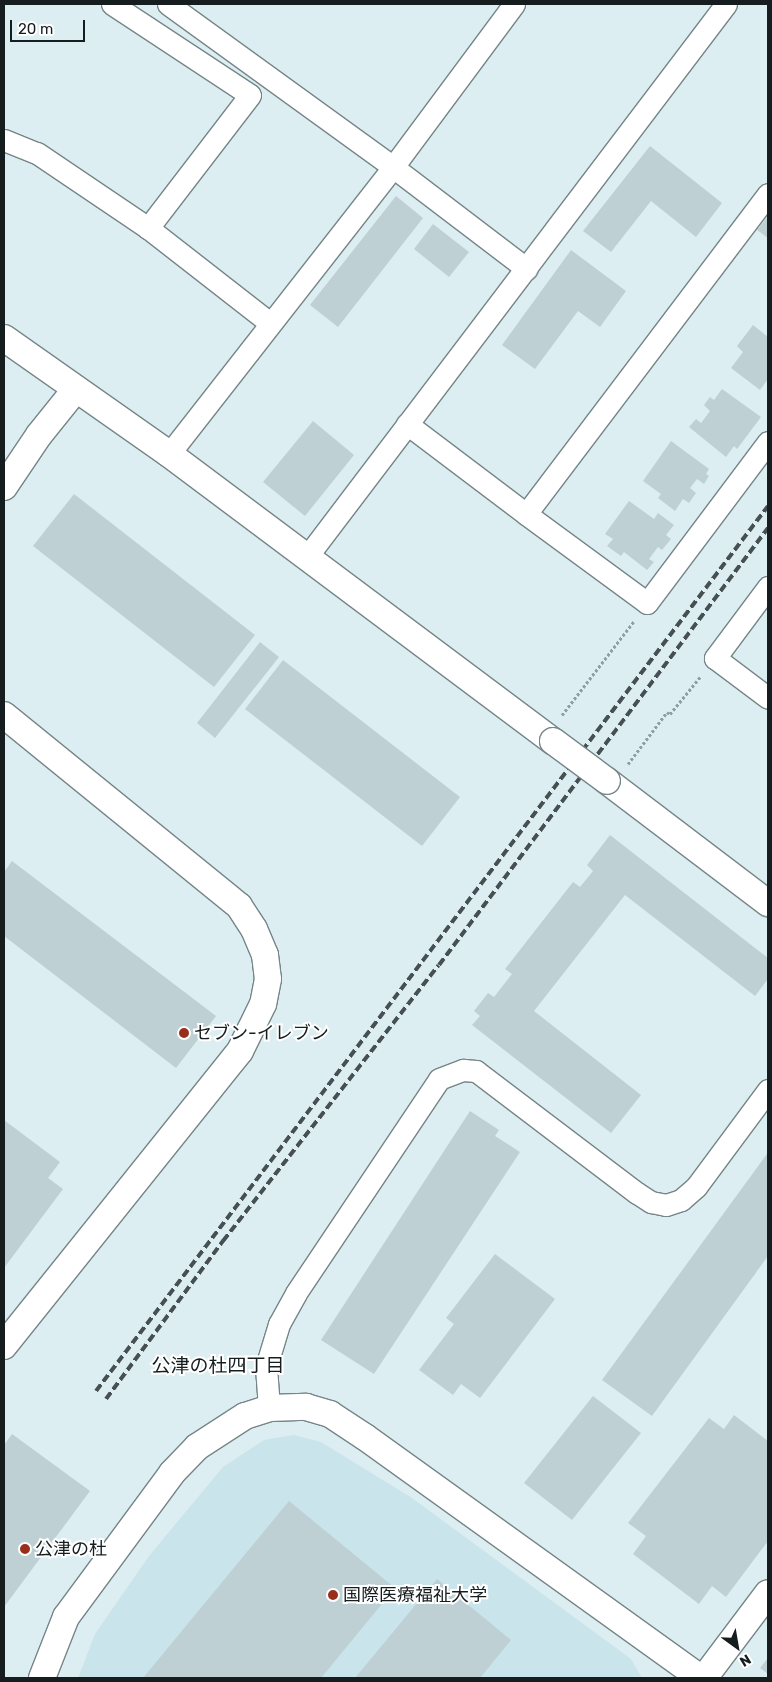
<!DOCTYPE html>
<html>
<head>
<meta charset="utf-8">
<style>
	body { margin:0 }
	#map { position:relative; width:772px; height:1682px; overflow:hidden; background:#dceef1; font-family:Rubik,"Noto Sans JP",sans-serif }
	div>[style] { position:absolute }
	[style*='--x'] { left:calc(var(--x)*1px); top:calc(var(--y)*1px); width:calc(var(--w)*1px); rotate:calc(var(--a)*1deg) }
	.built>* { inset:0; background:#c9e4ea }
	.building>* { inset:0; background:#bed0d4 }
	.path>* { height:3px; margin-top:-1.5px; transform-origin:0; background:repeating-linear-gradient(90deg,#909ea0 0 2.5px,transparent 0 5px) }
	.roads { filter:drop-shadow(1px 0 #758588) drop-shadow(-1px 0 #758588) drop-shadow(0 1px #758588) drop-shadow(0 -1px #758588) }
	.minor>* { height:21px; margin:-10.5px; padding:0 10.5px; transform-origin:10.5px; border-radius:10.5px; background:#fff }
	.tertiary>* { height:26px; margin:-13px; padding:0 13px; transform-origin:13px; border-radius:13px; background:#fff }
	.rail>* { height:4px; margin-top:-2px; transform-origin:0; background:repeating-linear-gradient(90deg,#465052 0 8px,transparent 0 12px) }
	.bridges { filter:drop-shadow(1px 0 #758588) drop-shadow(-1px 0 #758588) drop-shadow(0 1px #758588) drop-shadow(0 -1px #758588) }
	.tertiary-bridge>* { height:26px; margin:-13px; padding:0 13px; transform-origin:13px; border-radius:13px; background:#fff }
	.dots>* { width:14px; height:14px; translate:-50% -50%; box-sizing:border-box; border:2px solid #fff; border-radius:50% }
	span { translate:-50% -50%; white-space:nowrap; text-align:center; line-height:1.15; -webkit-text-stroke:4px #fff; paint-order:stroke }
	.poi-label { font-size:18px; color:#161d1e }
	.left { translate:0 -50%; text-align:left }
	.neighbourhood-label { font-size:19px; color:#161d1e }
	.frame { position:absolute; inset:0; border:5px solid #161d1e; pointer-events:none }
	.north { position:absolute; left:712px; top:1622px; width:50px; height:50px; -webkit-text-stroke:4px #fff; paint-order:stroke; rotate:148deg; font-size:14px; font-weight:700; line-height:20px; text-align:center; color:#161d1e }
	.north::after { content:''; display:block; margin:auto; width:18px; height:22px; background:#161d1e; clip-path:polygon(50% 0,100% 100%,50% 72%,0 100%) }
	.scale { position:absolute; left:10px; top:20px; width:75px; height:22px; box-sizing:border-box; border:2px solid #161d1e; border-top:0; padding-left:6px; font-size:15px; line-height:18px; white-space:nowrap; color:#161d1e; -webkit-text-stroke:4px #fff; paint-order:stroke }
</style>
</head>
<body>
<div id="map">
	<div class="built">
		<div style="clip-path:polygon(294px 1435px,321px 1442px,412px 1498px,631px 1659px,642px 1678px,78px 1678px,95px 1634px,149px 1556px,223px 1467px,264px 1440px)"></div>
	</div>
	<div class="building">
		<div style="clip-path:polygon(650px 146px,722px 203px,696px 237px,651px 201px,611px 252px,583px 231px)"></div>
		<div style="clip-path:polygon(396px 196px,423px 218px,338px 327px,310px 305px)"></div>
		<div style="clip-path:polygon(768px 216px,768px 238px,757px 230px)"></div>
		<div style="clip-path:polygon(433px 224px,469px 252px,449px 277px,414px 249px)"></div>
		<div style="clip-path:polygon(571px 250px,626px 291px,600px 327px,578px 311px,535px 369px,502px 345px)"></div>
		<div style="clip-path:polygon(753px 325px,768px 337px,768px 379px,760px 390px,731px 368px,743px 352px,737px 346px)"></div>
		<div style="clip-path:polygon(722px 389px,761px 417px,737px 449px,734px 446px,726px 457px,689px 427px,696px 419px,701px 423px,710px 411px,704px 405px,710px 397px,714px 400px)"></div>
		<div style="clip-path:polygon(313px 421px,354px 455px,305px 516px,263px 482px)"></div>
		<div style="clip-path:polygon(671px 441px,709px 469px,706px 474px,709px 476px,704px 484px,697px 479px,690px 488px,696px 493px,689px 503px,683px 499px,675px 511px,658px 498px,661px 494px,643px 481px)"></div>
		<div style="clip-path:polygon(74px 494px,255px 635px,214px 687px,33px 546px)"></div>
		<div style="clip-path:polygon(629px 501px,654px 519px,658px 513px,674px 525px,666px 535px,671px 539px,662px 550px,658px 547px,649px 559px,654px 562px,647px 570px,624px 552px,621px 556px,607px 546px,613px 539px,605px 534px)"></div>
		<div style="clip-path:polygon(260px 642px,279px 657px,215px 738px,197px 723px)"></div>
		<div style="clip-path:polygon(283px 660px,460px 797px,422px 846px,245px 709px)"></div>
		<div style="clip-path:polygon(610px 835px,768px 958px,768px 979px,755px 996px,625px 895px,534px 1011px,641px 1095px,611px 1133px,472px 1025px,480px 1016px,474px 1011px,488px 993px,494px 997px,512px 974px,505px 969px,573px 882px,580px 887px,593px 871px,587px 865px)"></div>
		<div style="clip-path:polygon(12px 861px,216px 1016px,176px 1068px,4px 936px,4px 872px)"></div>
		<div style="clip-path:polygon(470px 1111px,499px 1130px,495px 1136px,520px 1152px,374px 1374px,321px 1340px)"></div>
		<div style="clip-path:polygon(4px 1120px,60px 1162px,48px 1178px,63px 1189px,4px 1268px)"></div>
		<div style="clip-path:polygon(767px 1154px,768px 1256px,652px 1416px,602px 1380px)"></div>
		<div style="clip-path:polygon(495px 1254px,555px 1299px,480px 1398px,461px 1384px,453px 1395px,419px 1370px,454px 1324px,446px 1318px)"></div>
		<div style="clip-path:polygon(593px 1396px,641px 1433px,572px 1520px,524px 1483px)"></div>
		<div style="clip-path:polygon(734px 1415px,768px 1441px,768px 1541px,726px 1597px,712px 1586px,699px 1604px,633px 1554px,646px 1536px,628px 1523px,709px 1418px,724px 1429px)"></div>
		<div style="clip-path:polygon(12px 1434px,90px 1491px,4px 1607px,4px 1445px)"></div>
		<div style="clip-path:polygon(289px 1501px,395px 1588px,321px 1678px,143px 1678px)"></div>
		<div style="clip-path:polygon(437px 1579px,511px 1640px,480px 1678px,355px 1678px)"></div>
		<div style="clip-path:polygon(768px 1658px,768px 1674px,760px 1668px)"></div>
	</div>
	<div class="path">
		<div style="--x:562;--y:715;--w:118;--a:-52.5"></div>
		<div style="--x:628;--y:764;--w:65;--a:-53.1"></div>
		<div style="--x:667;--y:712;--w:4;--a:34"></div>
		<div style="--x:670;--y:714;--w:49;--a:-50.8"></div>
	</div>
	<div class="roads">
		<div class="minor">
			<div style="--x:112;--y:4;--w:165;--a:33.4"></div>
			<div style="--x:250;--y:95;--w:168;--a:127.5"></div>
			<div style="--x:168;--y:4;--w:278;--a:35.9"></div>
			<div style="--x:393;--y:167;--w:168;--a:37.3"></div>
			<div style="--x:4;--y:140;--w:35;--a:22"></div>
			<div style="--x:37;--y:153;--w:134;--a:34"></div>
			<div style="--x:148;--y:228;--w:155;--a:37.9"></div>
			<div style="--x:407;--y:424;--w:149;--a:37.1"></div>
			<div style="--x:526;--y:514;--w:401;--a:-52.9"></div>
			<div style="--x:169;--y:454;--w:364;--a:-52"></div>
			<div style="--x:393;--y:167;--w:203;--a:-53.4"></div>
			<div style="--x:526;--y:514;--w:150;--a:36.3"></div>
			<div style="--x:647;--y:603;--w:201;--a:-53.1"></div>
			<div style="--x:306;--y:558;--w:695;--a:-52.83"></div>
			<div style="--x:768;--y:587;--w:89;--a:126.7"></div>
			<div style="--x:715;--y:658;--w:66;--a:37"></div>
			<div style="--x:269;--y:1408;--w:41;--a:-94.2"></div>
			<div style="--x:266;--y:1367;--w:45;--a:-73.2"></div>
			<div style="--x:279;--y:1324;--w:35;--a:-61"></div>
			<div style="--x:296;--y:1293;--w:257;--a:-56.2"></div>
			<div style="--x:439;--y:1079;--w:26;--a:-21"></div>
			<div style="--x:463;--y:1070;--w:13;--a:4"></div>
			<div style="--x:476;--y:1071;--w:202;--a:37.2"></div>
			<div style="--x:637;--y:1193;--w:17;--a:33"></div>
			<div style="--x:651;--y:1202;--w:15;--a:11"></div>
			<div style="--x:666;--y:1205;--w:16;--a:-18"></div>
			<div style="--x:681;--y:1200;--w:20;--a:-41"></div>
			<div style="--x:696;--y:1187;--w:121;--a:-53.4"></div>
		</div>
		<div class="tertiary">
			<div style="--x:4;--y:338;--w:202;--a:35.1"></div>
			<div style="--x:169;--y:454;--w:479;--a:36.8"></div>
			<div style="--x:4;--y:487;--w:63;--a:-56.1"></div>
			<div style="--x:39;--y:435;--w:59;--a:-51.2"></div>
			<div style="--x:4;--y:715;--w:303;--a:39.1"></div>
			<div style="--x:239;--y:906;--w:27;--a:57"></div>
			<div style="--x:254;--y:929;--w:28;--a:67"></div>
			<div style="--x:265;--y:955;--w:24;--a:83"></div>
			<div style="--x:268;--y:979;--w:25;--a:101"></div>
			<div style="--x:263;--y:1004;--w:52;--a:116.1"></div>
			<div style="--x:240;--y:1051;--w:378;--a:128.7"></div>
			<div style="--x:607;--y:781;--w:202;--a:37.2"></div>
			<div style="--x:42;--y:1678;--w:66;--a:-68.5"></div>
			<div style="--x:66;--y:1617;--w:179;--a:-53.6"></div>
			<div style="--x:172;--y:1473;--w:36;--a:-46"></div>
			<div style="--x:197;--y:1447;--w:57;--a:-32.9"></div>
			<div style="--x:245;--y:1416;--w:25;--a:-18"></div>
			<div style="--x:269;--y:1408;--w:37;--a:-2"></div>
			<div style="--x:306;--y:1407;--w:25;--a:16"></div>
			<div style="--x:330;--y:1414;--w:42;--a:33.3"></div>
			<div style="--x:365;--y:1437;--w:413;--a:35.7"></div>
			<div style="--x:704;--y:1678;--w:106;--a:-53"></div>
		</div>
	</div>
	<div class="rail">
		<div style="--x:96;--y:1391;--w:1111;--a:-52.79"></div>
		<div style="--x:106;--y:1399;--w:197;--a:-53.5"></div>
		<div style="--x:223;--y:1241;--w:350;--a:-52"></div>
		<div style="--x:439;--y:965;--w:547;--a:-53.03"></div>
	</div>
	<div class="bridges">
		<div class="tertiary-bridge">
			<div style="--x:553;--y:741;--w:67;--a:36.5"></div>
		</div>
	</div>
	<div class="dots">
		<div style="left:184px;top:1033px;background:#982f1d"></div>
		<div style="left:25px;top:1549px;background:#982f1d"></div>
		<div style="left:333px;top:1595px;background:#982f1d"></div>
	</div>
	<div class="poi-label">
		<span class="left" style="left:194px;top:1033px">セブン-イレブン</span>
		<span class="left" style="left:35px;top:1549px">公津の杜</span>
		<span class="left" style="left:343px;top:1595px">国際医療福祉大学</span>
	</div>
	<div class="neighbourhood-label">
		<span style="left:218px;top:1366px">公津の杜四丁目</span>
	</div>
	<div class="frame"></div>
	<div class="north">N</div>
	<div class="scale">20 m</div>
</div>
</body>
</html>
